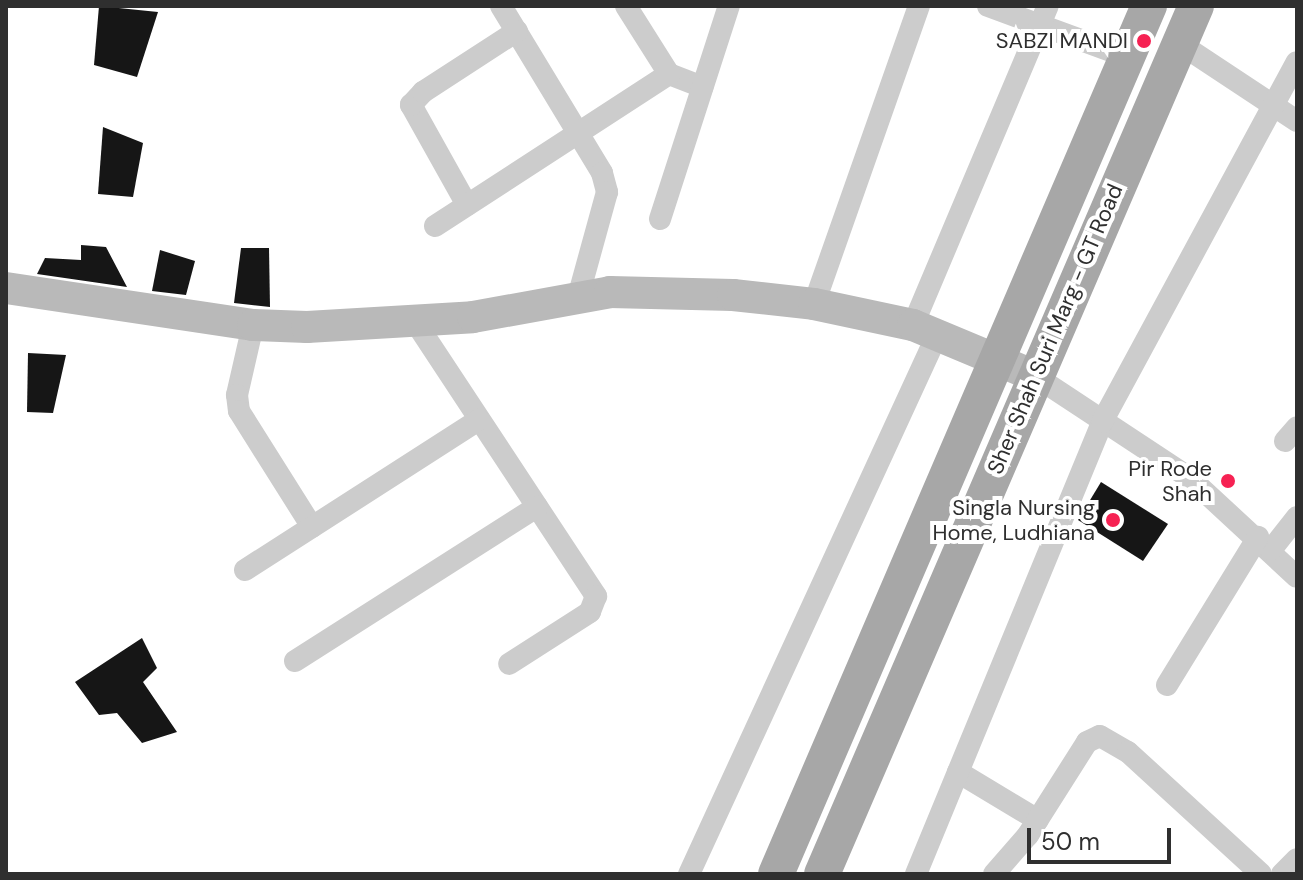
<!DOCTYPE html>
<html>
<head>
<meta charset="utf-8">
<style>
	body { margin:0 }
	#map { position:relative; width:1303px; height:880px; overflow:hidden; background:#fff; font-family:"DM Sans",sans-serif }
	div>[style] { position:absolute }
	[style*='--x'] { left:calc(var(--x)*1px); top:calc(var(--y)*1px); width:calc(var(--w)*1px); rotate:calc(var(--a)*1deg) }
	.building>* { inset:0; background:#161616 }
	.street>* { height:22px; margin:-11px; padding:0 11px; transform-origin:11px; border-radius:11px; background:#ccc }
	.secondary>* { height:32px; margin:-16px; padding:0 16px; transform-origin:16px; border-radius:16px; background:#b9b9b9 }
	.primary>* { height:36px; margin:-18px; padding:0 18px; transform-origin:18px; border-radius:18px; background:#a7a7a7 }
	.dots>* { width:22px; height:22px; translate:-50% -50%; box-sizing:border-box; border:4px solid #fff; border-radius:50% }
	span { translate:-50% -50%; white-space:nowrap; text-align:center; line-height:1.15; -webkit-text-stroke:8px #fff; paint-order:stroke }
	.poi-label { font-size:22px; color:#2f2f2f }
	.right { translate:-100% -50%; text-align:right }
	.street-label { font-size:22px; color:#2f2f2f }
	.frame { position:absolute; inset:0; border:8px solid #2f2f2f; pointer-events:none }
	.scale { position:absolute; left:1027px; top:828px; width:144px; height:36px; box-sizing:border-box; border:4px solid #2f2f2f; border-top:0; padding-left:10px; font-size:24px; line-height:28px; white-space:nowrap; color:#2f2f2f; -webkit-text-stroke:6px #fff; paint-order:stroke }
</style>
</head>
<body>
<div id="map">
	<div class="building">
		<div style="clip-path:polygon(99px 6px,158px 12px,137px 77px,94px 65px)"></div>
		<div style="clip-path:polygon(103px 127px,143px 143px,133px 197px,98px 194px)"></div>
		<div style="clip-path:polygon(81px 245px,106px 247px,127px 287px,37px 274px,45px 258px,81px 260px)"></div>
		<div style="clip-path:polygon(241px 248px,269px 248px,270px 307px,234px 303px)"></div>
		<div style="clip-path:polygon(160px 250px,195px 261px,186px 295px,152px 291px)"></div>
		<div style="clip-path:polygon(28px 353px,66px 355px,53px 413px,27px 412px)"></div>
		<div style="clip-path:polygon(1101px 482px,1168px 524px,1143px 561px,1078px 520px)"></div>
		<div style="clip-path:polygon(142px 638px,157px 668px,143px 682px,177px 732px,142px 743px,117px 713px,99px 715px,75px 682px)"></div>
	</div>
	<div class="street">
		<div style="--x:501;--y:6;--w:195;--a:58.8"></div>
		<div style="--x:602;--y:173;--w:20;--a:75"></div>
		<div style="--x:607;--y:192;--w:109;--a:105.4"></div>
		<div style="--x:626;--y:6;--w:80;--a:57.7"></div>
		<div style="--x:669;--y:74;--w:36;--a:21"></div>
		<div style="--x:988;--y:6;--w:148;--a:20.1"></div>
		<div style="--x:1179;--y:43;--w:141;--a:33.5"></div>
		<div style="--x:467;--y:205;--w:115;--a:-119.2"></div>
		<div style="--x:411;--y:105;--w:18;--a:-47"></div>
		<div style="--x:423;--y:92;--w:112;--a:-33"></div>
		<div style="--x:660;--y:219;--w:224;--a:-72.1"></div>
		<div style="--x:435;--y:226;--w:279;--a:-33"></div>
		<div style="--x:814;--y:304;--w:316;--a:-70.6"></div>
		<div style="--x:414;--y:320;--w:331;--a:56.6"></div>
		<div style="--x:596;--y:596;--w:17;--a:111"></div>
		<div style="--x:590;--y:612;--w:96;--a:147.3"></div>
		<div style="--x:253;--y:325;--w:72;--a:102.9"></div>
		<div style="--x:237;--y:395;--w:16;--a:83"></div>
		<div style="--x:239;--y:411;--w:137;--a:57.8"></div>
		<div style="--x:913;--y:325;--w:346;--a:-67.1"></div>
		<div style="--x:1035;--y:376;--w:187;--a:33.4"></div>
		<div style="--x:1191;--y:479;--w:144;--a:42.8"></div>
		<div style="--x:1285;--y:441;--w:18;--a:-49"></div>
		<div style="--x:1271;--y:550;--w:42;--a:-51.8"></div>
		<div style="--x:245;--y:570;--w:278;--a:-32.7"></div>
		<div style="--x:295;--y:661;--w:287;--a:-32.5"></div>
		<div style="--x:1167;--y:685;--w:174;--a:-58.4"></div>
		<div style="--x:958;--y:772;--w:93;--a:31"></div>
		<div style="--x:689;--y:874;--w:596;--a:-65.29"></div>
		<div style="--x:916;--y:874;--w:489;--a:-67.6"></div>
		<div style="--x:1102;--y:422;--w:409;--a:-61.6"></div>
		<div style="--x:994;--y:874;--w:52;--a:-48.9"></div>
		<div style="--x:1028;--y:835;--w:110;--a:-57.6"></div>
		<div style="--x:1087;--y:742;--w:14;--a:-25"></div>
		<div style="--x:1100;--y:736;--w:32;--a:30"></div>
		<div style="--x:1128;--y:752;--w:180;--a:42.5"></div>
		<div style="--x:1282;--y:874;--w:21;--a:-45"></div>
	</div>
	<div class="secondary">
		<div style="--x:6;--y:288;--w:250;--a:8.5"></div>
		<div style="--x:253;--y:325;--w:54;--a:2.1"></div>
		<div style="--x:307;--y:327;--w:166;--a:-3.4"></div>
		<div style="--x:473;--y:317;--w:139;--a:-10.3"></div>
		<div style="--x:610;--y:292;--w:123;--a:1.4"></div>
		<div style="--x:733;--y:295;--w:81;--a:6.3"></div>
		<div style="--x:814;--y:304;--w:101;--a:12"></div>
		<div style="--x:913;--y:325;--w:132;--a:22.7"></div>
	</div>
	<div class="primary">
		<div style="--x:776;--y:874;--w:945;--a:-66.75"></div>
		<div style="--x:822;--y:874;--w:945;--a:-66.69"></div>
	</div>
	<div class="dots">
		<div style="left:1144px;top:41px;background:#f62253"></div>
		<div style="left:1228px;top:481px;background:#f62253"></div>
		<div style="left:1113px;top:520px;background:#f62253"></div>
	</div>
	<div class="poi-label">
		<span class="right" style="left:1128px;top:41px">SABZI MANDI</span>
		<span class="right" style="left:1212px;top:481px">Pir Rode<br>Shah</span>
		<span class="right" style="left:1095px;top:520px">Singla Nursing<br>Home, Ludhiana</span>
	</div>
	<div class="street-label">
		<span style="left:1055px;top:329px;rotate:-67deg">Sher Shah Suri Marg - GT Road</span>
	</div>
	<div class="frame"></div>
	<div class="scale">50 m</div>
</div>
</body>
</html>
